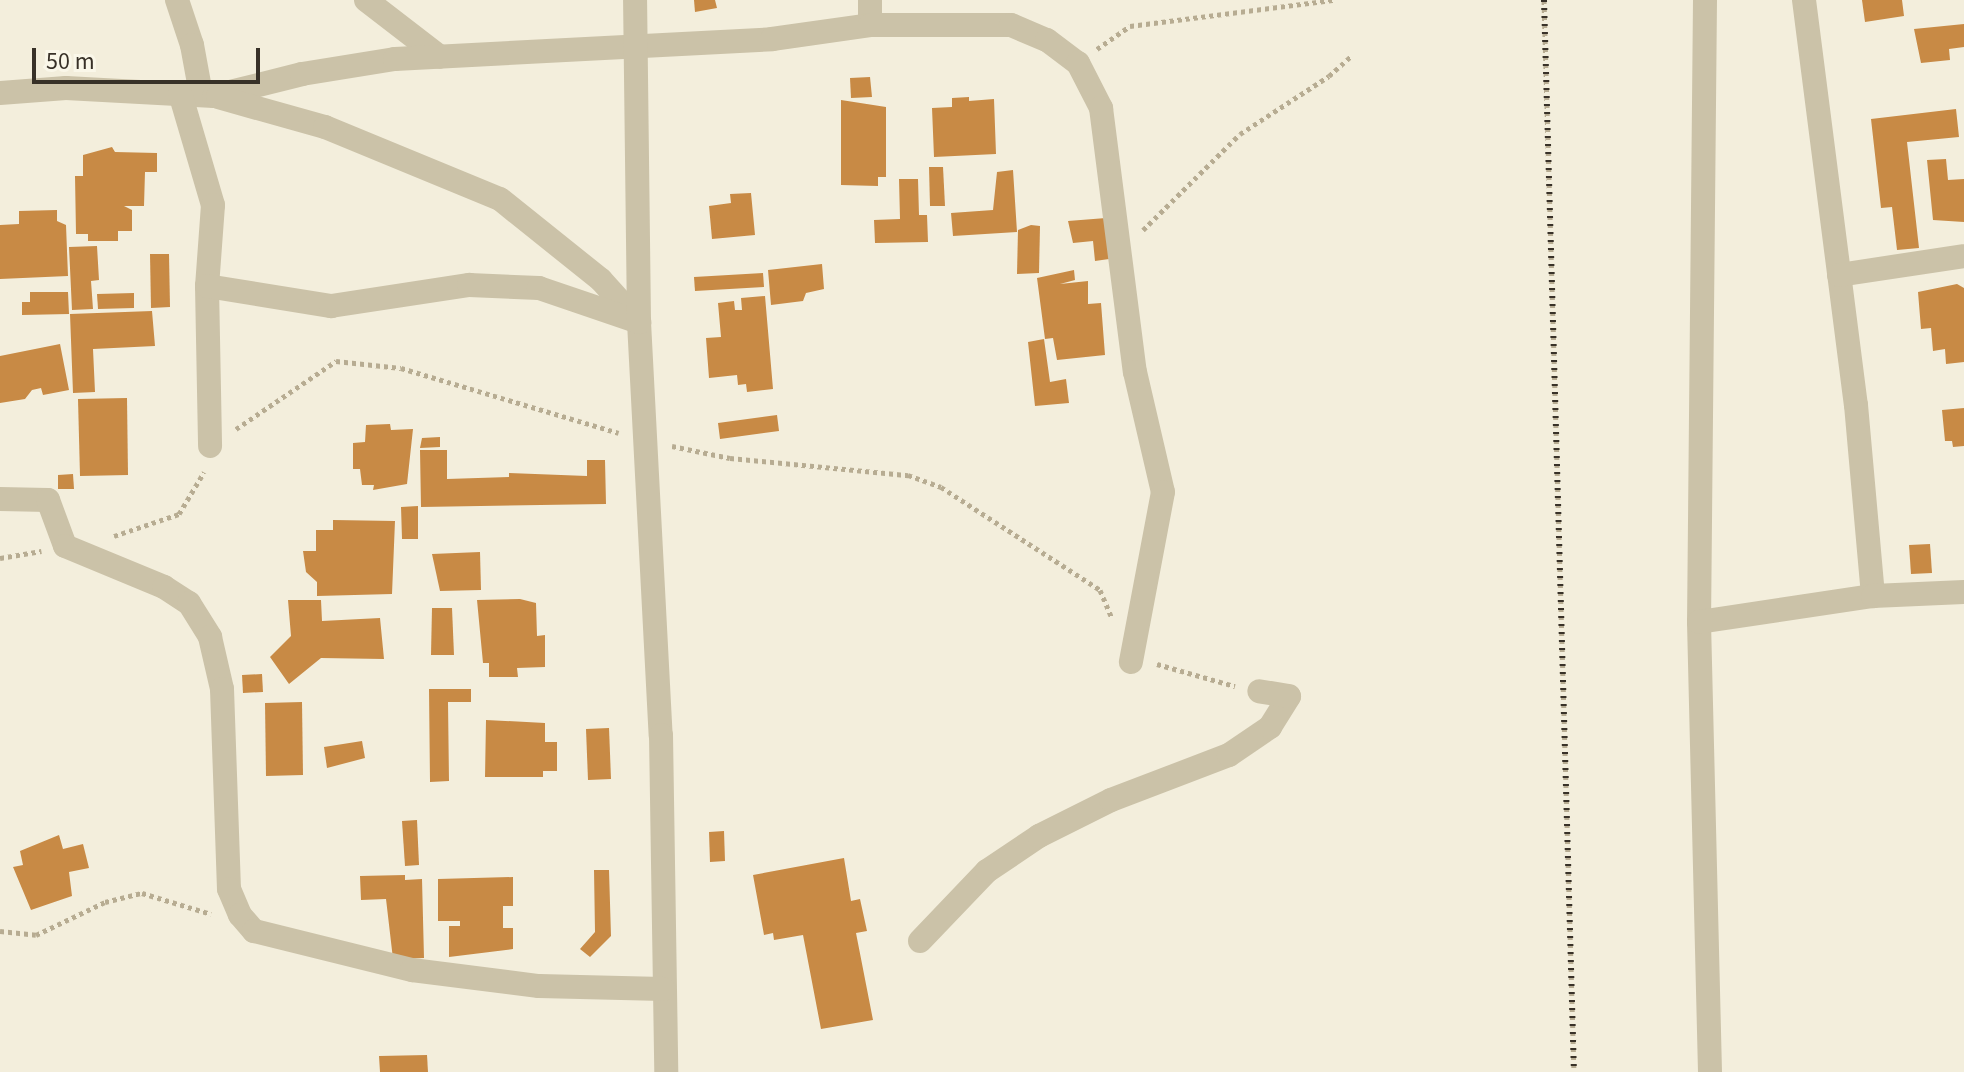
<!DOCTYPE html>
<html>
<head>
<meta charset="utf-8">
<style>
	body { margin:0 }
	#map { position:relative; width:1964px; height:1072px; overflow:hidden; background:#f3eedc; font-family:"Source Sans 3",sans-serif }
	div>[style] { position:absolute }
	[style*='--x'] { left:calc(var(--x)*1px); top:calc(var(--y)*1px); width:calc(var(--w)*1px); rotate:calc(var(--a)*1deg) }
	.building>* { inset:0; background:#c88a45 }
	.path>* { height:5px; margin-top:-2.5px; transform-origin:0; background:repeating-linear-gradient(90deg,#b7ac92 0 4px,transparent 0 8px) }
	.minor>* { height:24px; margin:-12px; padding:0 12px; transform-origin:12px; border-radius:12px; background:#cbc2a8 }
	.rail>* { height:6px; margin-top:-3px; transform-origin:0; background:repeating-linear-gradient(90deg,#383128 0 2px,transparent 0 8px) }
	span { translate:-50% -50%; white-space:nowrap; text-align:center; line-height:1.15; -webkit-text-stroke:7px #faf7e9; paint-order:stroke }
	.scale { position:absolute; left:32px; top:48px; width:228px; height:36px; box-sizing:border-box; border:4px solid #383128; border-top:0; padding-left:10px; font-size:24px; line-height:28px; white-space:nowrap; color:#383128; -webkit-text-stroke:6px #faf7e9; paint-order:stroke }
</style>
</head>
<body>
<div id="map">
	<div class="building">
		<div style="clip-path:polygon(694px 0,715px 0,717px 8px,695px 12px)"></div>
		<div style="clip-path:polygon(1862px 0,1902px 0,1904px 16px,1865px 22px)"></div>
		<div style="clip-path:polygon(1964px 24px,1964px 47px,1949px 49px,1950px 60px,1921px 63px,1914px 29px)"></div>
		<div style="clip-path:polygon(870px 77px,872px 97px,851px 98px,850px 78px)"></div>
		<div style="clip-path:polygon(969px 97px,969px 101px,994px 99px,996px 154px,934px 157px,932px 108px,952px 107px,952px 98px)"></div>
		<div style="clip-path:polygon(841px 100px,886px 107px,886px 177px,878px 177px,878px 186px,841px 185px)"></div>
		<div style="clip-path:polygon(1956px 109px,1959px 137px,1907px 142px,1919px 248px,1897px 250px,1892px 207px,1881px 208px,1871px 119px)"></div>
		<div style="clip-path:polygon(112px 147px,115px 152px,157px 153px,157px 172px,145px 172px,144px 206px,124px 206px,132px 210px,132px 231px,118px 231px,118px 241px,88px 241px,88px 234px,76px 234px,75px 176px,83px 176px,83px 155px)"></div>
		<div style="clip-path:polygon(1946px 159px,1948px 180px,1964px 179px,1964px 222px,1933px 220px,1927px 160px)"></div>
		<div style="clip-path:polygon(929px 167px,943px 167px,945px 206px,930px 206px)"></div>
		<div style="clip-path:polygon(1013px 170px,1017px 232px,953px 236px,951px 213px,993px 210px,997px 172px)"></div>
		<div style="clip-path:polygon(899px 179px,918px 179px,919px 215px,927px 215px,928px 242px,875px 243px,874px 220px,900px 219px)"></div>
		<div style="clip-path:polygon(751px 193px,755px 235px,712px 239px,709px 206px,731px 203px,730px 194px)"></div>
		<div style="clip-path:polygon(57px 210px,57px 221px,66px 225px,68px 276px,0 279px,0 225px,19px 224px,19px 211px)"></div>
		<div style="clip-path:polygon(1106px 218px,1109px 259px,1095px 261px,1093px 241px,1073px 243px,1068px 221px)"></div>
		<div style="clip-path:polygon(1031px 225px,1040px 226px,1039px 273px,1017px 274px,1018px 230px)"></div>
		<div style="clip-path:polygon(97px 246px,99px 280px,91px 281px,93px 309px,72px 310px,69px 247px)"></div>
		<div style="clip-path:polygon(150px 254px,169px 254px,170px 307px,151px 308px)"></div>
		<div style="clip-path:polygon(822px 264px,824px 289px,806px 293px,803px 301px,771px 305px,768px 270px)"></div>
		<div style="clip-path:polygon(1074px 270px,1075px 280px,1060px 284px,1088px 281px,1088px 304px,1101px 303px,1105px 355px,1057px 360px,1053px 338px,1045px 339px,1037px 278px)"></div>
		<div style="clip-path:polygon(763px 273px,764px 287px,695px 291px,694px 277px)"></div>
		<div style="clip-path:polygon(1957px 284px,1964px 288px,1964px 362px,1946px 364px,1945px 349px,1933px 351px,1931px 328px,1921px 329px,1918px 292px)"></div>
		<div style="clip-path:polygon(30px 292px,68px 292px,69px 314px,22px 315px,22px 302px,30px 302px)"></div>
		<div style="clip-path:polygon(134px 293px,134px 308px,98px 309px,97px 294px)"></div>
		<div style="clip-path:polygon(765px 296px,773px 389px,747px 392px,746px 384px,738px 385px,737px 375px,709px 378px,706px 338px,721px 337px,718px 303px,734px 301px,735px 310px,742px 310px,741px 298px)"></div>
		<div style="clip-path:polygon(152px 311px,155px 346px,93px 349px,95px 392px,73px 393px,70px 314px)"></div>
		<div style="clip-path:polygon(1044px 339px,1050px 382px,1066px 379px,1069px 403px,1035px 406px,1028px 342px)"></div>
		<div style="clip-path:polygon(60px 344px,69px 390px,43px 395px,41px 388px,32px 390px,25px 399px,0 403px,0 356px)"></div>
		<div style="clip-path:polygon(127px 398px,128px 475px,80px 476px,78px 399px)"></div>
		<div style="clip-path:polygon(1964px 408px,1964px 446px,1953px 447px,1952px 441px,1945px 441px,1942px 410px)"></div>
		<div style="clip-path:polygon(777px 415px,779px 431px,720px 439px,718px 423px)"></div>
		<div style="clip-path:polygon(390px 424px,391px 430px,413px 429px,407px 484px,373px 490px,374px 485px,362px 485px,360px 469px,353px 469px,353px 443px,365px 442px,366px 425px)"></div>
		<div style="clip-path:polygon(440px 437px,440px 447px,420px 448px,422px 438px)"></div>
		<div style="clip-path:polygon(420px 450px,447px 450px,447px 479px,509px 477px,509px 473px,587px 476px,587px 460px,605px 460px,606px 504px,421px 507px)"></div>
		<div style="clip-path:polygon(73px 474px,74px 489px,58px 489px,58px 475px)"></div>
		<div style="clip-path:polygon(418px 506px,418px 539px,402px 539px,401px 507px)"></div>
		<div style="clip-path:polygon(333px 520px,395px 521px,392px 594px,317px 596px,317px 582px,306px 572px,303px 551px,316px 551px,316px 530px,333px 530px)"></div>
		<div style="clip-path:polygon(1930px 544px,1932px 573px,1911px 574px,1909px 545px)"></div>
		<div style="clip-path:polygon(480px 552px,481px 590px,440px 591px,432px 554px)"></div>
		<div style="clip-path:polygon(520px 599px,536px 603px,537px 636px,545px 635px,545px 667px,517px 668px,518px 677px,489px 677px,489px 663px,483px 663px,477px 600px)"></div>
		<div style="clip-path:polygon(288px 600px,321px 600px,322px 621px,380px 618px,384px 659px,321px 658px,289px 684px,270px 657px,291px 636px)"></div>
		<div style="clip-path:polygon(432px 608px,452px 608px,454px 655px,431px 655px)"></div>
		<div style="clip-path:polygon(262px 674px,263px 692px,243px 693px,242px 675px)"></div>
		<div style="clip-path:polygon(429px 689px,471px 689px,471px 702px,448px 702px,449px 781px,430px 782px)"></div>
		<div style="clip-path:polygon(302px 702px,303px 775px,266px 776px,265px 703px)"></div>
		<div style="clip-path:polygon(486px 720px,545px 723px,545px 742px,557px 742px,557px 771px,543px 771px,543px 777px,485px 777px)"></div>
		<div style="clip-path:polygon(609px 728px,611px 779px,588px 780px,586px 729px)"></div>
		<div style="clip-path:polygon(362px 741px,365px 758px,327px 768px,324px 747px)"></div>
		<div style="clip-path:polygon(417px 820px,419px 865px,405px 866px,402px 821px)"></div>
		<div style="clip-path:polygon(724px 831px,725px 861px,710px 862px,709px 832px)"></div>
		<div style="clip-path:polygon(59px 835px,63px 849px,83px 844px,89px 868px,69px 872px,72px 896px,31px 910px,13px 867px,23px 865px,20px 851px)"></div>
		<div style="clip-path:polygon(844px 858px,851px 901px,860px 899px,867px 931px,856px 933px,873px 1020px,821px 1029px,803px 935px,774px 940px,773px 933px,764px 935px,753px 875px)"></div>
		<div style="clip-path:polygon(594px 870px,609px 870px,611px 936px,590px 957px,580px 949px,595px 932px)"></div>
		<div style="clip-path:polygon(405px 875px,405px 880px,422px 879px,424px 958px,393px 959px,386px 899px,361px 900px,360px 876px)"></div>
		<div style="clip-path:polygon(513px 877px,513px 906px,503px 906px,503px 928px,513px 928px,513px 949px,449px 957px,449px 926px,460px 926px,460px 921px,438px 921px,438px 879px)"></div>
		<div style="clip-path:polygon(427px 1055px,428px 1072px,380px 1072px,379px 1056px)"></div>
	</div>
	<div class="path">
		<div style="--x:1544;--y:0;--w:1072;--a:88.4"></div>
		<div style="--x:1097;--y:49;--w:40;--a:-34.9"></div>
		<div style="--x:1130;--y:26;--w:206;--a:-7.3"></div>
		<div style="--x:1143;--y:230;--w:136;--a:-44.7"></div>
		<div style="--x:1240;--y:134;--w:106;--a:-33.1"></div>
		<div style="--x:1329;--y:76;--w:31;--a:-42"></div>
		<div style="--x:236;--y:429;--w:121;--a:-34.2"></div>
		<div style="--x:336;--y:361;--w:65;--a:6.1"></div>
		<div style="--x:401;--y:368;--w:227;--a:16.6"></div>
		<div style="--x:672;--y:446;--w:59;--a:11.7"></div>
		<div style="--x:730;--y:458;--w:179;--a:5.5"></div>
		<div style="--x:908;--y:475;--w:35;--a:20"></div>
		<div style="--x:941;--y:487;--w:189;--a:32.9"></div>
		<div style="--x:1100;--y:590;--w:30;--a:67"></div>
		<div style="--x:114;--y:536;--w:69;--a:-18.7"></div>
		<div style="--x:179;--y:514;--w:49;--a:-59.2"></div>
		<div style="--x:0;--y:558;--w:42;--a:-9.7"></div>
		<div style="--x:1157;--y:664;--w:81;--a:15.8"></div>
		<div style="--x:0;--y:931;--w:36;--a:6"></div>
		<div style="--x:36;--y:935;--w:76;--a:-25.6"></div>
		<div style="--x:105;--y:902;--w:38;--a:-14"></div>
		<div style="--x:142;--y:893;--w:72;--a:16.9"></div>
	</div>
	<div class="minor">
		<div style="--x:177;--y:0;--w:47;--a:71.6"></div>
		<div style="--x:192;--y:45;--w:50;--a:79.6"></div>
		<div style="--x:366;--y:0;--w:93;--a:37.6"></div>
		<div style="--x:870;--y:0;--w:25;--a:90"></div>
		<div style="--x:1705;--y:0;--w:622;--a:90.55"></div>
		<div style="--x:1699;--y:622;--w:450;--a:88.6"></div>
		<div style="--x:1804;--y:0;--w:408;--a:82.7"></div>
		<div style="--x:1856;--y:405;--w:192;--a:84.9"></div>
		<div style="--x:0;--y:93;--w:66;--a:-4.3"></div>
		<div style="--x:66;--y:88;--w:148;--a:3.1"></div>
		<div style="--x:214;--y:96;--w:91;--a:-14"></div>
		<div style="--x:302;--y:74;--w:94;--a:-9.2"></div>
		<div style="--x:395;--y:59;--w:378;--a:-3"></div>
		<div style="--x:772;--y:39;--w:99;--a:-8.1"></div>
		<div style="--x:870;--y:25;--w:141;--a:0"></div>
		<div style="--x:1011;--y:25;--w:39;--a:23"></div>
		<div style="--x:1047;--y:40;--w:39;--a:37"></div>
		<div style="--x:1078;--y:63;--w:51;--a:62.9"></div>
		<div style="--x:1101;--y:108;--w:266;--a:82.7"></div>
		<div style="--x:1135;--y:372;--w:123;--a:76.9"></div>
		<div style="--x:1163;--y:492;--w:173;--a:100.7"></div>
		<div style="--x:180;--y:93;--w:117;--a:73.6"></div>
		<div style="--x:213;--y:205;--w:81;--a:94.2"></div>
		<div style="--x:207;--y:286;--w:160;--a:88.9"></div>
		<div style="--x:218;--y:97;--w:111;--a:15.7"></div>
		<div style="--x:325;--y:127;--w:189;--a:22.4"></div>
		<div style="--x:500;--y:199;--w:129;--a:38.7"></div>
		<div style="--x:601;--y:280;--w:57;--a:47.9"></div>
		<div style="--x:639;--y:322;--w:414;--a:87"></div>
		<div style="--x:661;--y:735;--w:337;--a:89.1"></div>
		<div style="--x:1839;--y:275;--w:126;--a:-8.6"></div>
		<div style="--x:207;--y:286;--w:126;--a:9.2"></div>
		<div style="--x:331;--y:306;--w:140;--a:-8.7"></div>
		<div style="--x:469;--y:285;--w:70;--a:2.5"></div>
		<div style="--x:539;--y:288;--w:106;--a:18.8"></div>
		<div style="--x:639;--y:322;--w:322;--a:-90.7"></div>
		<div style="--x:0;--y:499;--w:48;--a:1.2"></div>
		<div style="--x:48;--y:500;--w:49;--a:69.7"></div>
		<div style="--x:65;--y:546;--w:107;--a:22.5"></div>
		<div style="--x:164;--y:587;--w:30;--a:33"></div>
		<div style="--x:189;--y:603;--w:40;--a:58"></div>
		<div style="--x:210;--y:637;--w:53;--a:77"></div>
		<div style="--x:222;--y:689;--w:200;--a:88"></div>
		<div style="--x:229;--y:889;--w:28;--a:67"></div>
		<div style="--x:240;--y:915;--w:21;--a:49"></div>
		<div style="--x:254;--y:931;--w:163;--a:13.9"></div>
		<div style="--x:412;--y:970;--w:128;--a:7.2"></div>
		<div style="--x:539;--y:986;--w:124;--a:1.4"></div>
		<div style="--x:1699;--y:622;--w:176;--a:-8.5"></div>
		<div style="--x:1873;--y:596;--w:91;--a:-2.5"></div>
		<div style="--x:920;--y:941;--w:97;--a:-46.3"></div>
		<div style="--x:987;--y:871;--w:63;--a:-33.9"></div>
		<div style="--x:1039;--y:836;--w:80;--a:-26.6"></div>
		<div style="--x:1111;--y:800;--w:126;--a:-20.9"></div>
		<div style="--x:1229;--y:755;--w:50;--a:-34.3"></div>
		<div style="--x:1270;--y:727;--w:36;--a:-58"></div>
		<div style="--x:1289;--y:696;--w:30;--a:-171"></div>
	</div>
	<div class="rail">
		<div style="--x:1544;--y:0;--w:1072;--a:88.4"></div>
	</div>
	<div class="scale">50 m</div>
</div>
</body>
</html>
